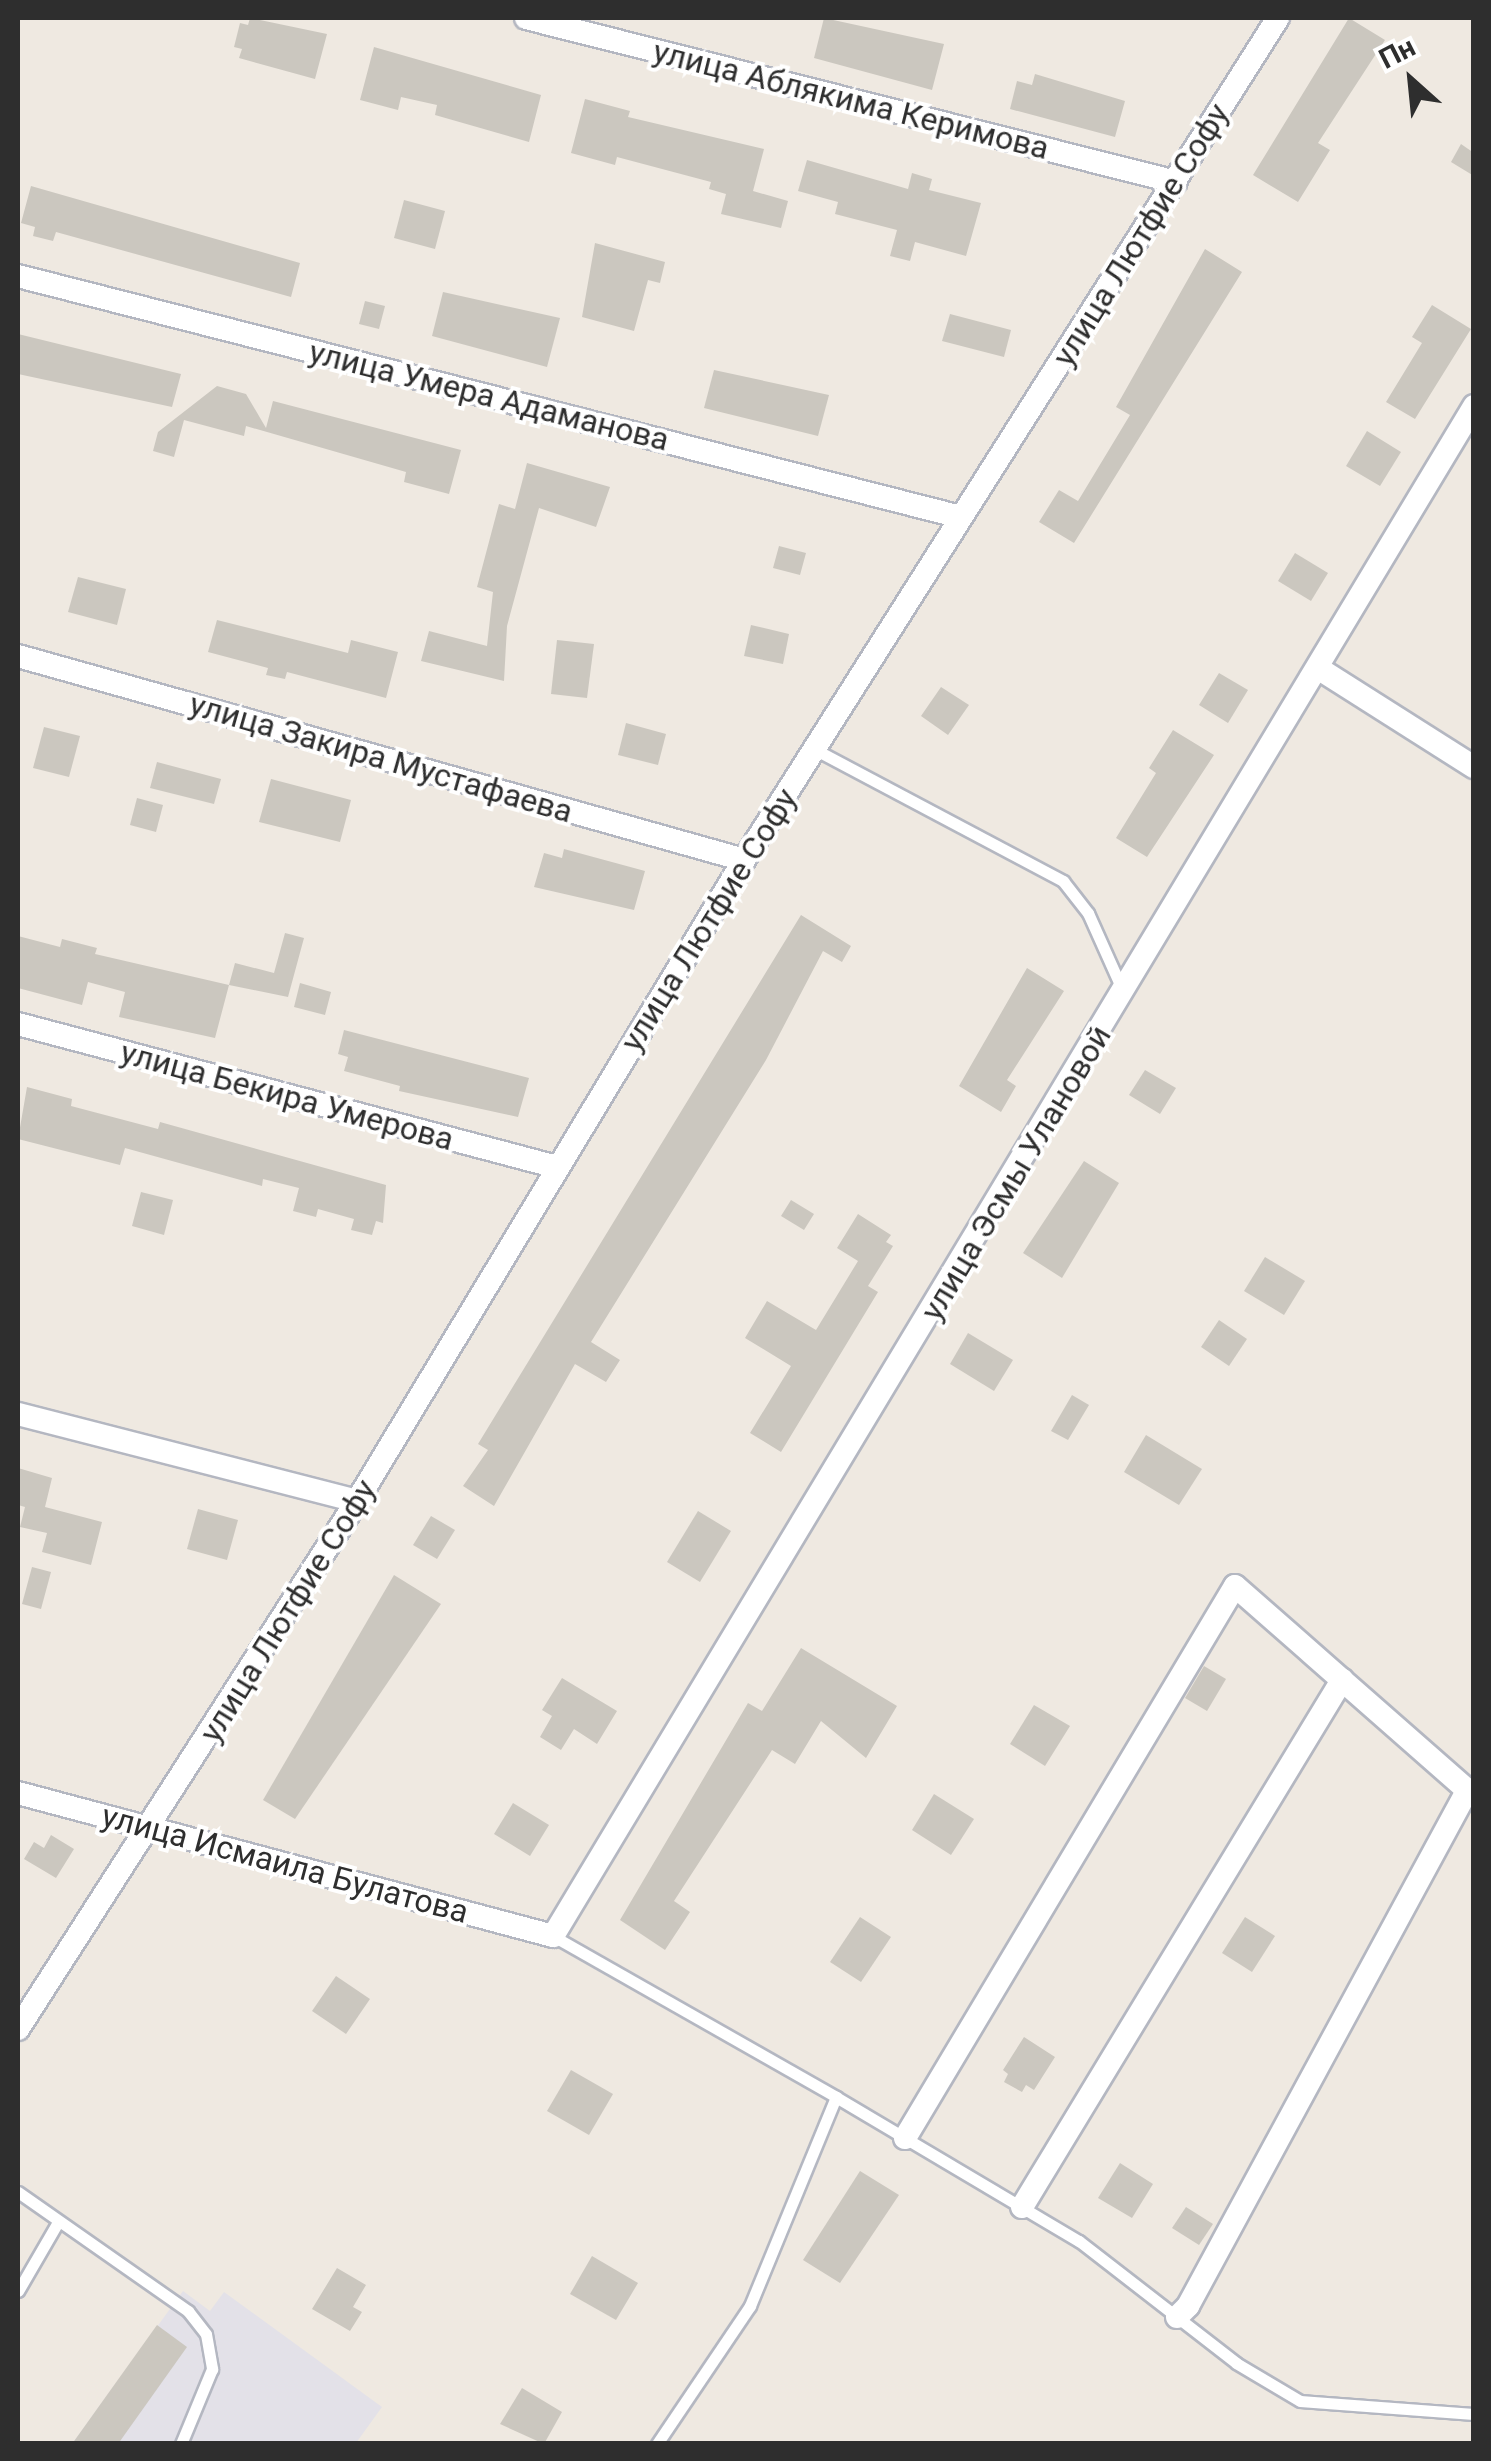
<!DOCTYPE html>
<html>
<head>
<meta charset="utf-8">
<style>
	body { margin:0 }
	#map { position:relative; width:1491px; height:2461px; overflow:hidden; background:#efe9e1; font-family:Roboto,sans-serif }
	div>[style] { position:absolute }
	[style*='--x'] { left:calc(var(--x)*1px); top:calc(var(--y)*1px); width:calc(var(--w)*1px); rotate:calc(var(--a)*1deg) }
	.industrial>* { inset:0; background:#e3e1e8 }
	.building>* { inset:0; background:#cbc7bf }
	.roads { filter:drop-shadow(2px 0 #b4b7c1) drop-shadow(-2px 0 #b4b7c1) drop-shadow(0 2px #b4b7c1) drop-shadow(0 -2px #b4b7c1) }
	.lane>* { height:11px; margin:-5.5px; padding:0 5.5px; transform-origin:5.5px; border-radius:5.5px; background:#fff }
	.street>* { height:22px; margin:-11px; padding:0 11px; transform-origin:11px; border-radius:11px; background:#fff }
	span { translate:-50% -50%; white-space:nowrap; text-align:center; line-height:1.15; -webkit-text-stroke:8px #fff; paint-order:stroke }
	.street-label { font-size:32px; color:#2e2e2e }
	.frame { position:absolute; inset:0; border:20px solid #2e2e2e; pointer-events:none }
	.north { position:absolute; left:1361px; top:30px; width:100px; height:100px; -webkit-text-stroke:8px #fff; paint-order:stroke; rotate:333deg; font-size:28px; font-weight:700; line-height:40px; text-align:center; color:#2e2e2e }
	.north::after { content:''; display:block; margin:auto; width:35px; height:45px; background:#2e2e2e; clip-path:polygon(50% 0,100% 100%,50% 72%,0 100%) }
</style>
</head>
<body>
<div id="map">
	<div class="industrial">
		<div style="clip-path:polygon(183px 2291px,210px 2311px,224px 2292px,382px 2407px,356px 2443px,72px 2444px)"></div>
	</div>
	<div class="building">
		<div style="clip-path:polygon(250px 18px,327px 34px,315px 79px,239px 58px,242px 49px,234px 47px,240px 23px,248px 25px)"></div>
		<div style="clip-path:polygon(824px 18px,944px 44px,932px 90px,814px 58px)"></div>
		<div style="clip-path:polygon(1349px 18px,1385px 40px,1318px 143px,1330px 150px,1298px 202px,1253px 175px)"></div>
		<div style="clip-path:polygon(374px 47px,541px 95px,529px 142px,435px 115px,437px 105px,401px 97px,398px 110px,360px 100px)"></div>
		<div style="clip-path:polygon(1035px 74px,1125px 101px,1115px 137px,1010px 109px,1017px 81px,1032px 85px)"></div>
		<div style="clip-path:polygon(585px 99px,630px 111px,628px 117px,764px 149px,753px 191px,788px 201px,781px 228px,721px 214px,726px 194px,709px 189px,711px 182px,617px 157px,615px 165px,571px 153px)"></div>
		<div style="clip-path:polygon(1461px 144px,1474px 153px,1474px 176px,1451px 162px)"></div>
		<div style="clip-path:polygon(807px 160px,908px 189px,912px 173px,932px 179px,929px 190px,981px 203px,966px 256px,915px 242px,910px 261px,890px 256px,897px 230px,835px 214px,838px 202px,798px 191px)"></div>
		<div style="clip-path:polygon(31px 186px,300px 263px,291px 297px,56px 232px,53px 241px,33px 236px,35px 227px,21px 223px)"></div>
		<div style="clip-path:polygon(404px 200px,445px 211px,435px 249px,394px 238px)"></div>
		<div style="clip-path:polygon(595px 243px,665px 262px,660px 283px,648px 280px,634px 331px,582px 317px)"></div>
		<div style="clip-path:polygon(1205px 249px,1242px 272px,1074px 543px,1039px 522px,1059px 490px,1078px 501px,1130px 415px,1116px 407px)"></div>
		<div style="clip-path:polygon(443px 292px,560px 318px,547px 367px,432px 336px)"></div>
		<div style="clip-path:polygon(365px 301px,385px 306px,379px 329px,359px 324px)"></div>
		<div style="clip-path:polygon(1432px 305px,1471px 329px,1415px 419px,1386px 402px,1422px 343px,1412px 337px)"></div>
		<div style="clip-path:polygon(950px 314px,1011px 330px,1004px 357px,942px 341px)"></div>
		<div style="clip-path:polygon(18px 334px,181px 374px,172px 407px,18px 374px)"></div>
		<div style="clip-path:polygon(714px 370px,829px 395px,818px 436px,704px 408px)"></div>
		<div style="clip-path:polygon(217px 386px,246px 394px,266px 428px,273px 401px,461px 450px,449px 494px,404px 482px,406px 472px,246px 426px,244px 436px,184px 420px,174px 457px,153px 451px,158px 432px)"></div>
		<div style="clip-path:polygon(1367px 431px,1401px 452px,1380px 486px,1346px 466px)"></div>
		<div style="clip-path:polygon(527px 463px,610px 487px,596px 527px,539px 508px,507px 626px,504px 681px,421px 661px,429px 631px,487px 646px,493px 592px,477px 587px,499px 504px,515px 509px)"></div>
		<div style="clip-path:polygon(779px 546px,806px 553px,800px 575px,773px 568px)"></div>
		<div style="clip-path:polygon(1295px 553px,1328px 573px,1311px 601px,1278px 581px)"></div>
		<div style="clip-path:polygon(78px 577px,126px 589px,117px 625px,68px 612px)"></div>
		<div style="clip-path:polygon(217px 620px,348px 653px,351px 640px,398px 652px,386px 698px,287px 672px,285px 679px,266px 675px,268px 668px,208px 652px)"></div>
		<div style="clip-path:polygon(751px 625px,789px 634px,783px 664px,744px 656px)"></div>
		<div style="clip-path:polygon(557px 640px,594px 644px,587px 698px,551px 694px)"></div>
		<div style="clip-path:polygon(1219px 673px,1248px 690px,1228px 723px,1199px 705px)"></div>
		<div style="clip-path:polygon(941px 687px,969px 705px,948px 735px,921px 716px)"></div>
		<div style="clip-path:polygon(626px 723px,666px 734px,658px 765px,618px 755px)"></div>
		<div style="clip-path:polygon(44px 727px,80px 736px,69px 777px,33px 768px)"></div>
		<div style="clip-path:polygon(1173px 730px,1214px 755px,1147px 857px,1116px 838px,1156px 773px,1149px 768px)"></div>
		<div style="clip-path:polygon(157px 762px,221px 779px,214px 804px,150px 788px)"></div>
		<div style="clip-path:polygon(271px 779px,351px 800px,340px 842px,259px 822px)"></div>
		<div style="clip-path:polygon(137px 798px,163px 805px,156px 832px,130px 825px)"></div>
		<div style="clip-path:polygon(564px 849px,645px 871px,634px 910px,534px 887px,544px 853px,562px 858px)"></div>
		<div style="clip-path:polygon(801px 915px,851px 946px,842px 962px,823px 951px,766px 1060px,591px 1342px,620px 1360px,606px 1382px,575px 1364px,494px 1506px,463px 1486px,488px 1450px,478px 1444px)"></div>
		<div style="clip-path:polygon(285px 933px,304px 938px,288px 997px,229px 985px,235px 963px,274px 973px)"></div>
		<div style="clip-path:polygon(18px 936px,60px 947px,62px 939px,97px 948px,95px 954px,229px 985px,215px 1038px,119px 1017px,125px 992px,88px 982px,82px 1005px,18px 988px)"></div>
		<div style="clip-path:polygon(1027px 968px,1064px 991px,1007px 1080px,1016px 1086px,1001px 1112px,959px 1086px)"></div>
		<div style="clip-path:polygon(300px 983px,331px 992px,325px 1015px,294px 1007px)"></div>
		<div style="clip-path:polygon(344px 1030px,529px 1078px,518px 1117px,399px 1091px,400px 1086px,344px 1071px,348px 1057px,338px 1054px)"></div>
		<div style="clip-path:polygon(1145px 1070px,1176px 1088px,1160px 1114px,1129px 1095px)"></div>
		<div style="clip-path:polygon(27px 1087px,72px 1099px,71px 1106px,158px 1129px,160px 1122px,386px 1185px,383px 1223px,376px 1221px,372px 1235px,351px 1230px,354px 1219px,318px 1209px,316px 1217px,293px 1211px,299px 1188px,263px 1179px,262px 1186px,125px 1148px,120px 1165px,18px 1139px)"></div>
		<div style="clip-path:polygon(1084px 1161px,1119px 1183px,1062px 1278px,1023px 1253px)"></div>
		<div style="clip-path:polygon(141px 1192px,173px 1200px,164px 1235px,132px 1226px)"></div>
		<div style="clip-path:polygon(791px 1200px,814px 1214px,804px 1230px,781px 1216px)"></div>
		<div style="clip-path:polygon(858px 1214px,891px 1235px,886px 1242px,893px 1246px,868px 1286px,878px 1292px,781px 1452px,750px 1433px,791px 1366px,745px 1338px,767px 1301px,816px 1330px,858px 1261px,837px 1248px)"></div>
		<div style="clip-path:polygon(1265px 1257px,1305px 1281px,1284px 1315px,1244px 1291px)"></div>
		<div style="clip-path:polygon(1219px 1320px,1247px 1339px,1229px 1366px,1201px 1347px)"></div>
		<div style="clip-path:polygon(968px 1333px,1013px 1360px,994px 1391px,950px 1364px)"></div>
		<div style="clip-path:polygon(1072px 1395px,1089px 1405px,1068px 1440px,1051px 1431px)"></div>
		<div style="clip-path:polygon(1146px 1435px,1202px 1469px,1179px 1505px,1124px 1472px)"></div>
		<div style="clip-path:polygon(18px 1468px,52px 1478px,45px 1507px,102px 1522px,91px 1565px,42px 1552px,47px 1533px,20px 1527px,25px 1507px,18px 1505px)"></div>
		<div style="clip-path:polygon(198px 1509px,238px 1520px,227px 1560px,187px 1549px)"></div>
		<div style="clip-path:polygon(698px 1511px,731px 1531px,700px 1582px,667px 1562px)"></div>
		<div style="clip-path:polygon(431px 1516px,455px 1530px,437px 1559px,413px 1545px)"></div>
		<div style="clip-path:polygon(32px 1567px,51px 1572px,41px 1609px,22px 1604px)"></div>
		<div style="clip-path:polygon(394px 1575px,441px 1604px,295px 1819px,263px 1800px)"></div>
		<div style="clip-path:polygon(801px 1648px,897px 1706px,866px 1758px,821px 1721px,795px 1764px,772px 1750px,674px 1901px,690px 1912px,665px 1950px,620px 1920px,748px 1703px,762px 1711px)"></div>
		<div style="clip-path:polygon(1204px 1666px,1226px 1679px,1207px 1711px,1185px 1698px)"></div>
		<div style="clip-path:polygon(562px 1678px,617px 1711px,597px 1744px,574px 1729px,561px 1750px,540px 1737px,552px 1716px,542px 1710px)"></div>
		<div style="clip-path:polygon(1034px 1705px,1070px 1726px,1045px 1766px,1010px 1744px)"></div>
		<div style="clip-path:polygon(934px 1794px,974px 1819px,951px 1855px,912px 1830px)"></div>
		<div style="clip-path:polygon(513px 1803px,549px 1825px,530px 1856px,494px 1834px)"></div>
		<div style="clip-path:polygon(51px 1835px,74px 1849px,56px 1878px,24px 1859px,34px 1842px,44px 1848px)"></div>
		<div style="clip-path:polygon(860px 1917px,891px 1937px,861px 1982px,830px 1962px)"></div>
		<div style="clip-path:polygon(1245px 1917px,1275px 1936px,1252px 1972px,1222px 1953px)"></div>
		<div style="clip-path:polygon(336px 1976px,370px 1999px,346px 2034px,312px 2011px)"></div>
		<div style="clip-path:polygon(1024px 2037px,1055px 2057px,1034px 2090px,1026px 2085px,1022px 2092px,1004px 2082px,1008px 2074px,1003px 2070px)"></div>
		<div style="clip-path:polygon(571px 2070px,613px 2094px,589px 2135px,547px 2111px)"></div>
		<div style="clip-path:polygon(1120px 2163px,1153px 2184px,1132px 2218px,1098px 2198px)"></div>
		<div style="clip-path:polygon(860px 2171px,899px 2195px,840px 2283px,803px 2260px)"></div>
		<div style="clip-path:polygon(1186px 2207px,1213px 2224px,1199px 2245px,1172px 2228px)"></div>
		<div style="clip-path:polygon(592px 2256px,638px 2283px,616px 2320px,570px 2294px)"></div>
		<div style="clip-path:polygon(337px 2268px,366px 2285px,353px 2307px,362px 2312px,350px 2331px,312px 2309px)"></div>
		<div style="clip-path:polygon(157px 2325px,187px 2347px,118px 2444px,72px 2444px)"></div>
		<div style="clip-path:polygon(522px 2388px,562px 2412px,544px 2444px,500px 2424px)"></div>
	</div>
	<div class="roads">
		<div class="lane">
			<div style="--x:814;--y:749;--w:282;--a:27.9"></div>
			<div style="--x:1063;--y:881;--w:41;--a:52"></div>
			<div style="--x:1088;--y:913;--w:83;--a:65.9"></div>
			<div style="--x:553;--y:1936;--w:326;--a:29.6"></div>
			<div style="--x:836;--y:2097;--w:226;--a:112.4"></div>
			<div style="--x:750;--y:2306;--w:166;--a:124"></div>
			<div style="--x:836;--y:2097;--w:282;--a:30.7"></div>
			<div style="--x:1079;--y:2241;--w:199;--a:37.8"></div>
			<div style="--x:1236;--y:2363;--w:74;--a:30.7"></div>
			<div style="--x:1300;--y:2401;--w:174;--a:4.3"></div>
			<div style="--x:18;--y:2192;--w:208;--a:35"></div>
			<div style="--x:188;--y:2311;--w:29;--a:52"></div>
			<div style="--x:206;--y:2334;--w:36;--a:80"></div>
			<div style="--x:212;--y:2369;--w:81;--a:112.5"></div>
			<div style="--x:18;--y:2291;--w:80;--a:-59.9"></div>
		</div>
		<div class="street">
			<div style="--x:526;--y:18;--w:670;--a:14.16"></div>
			<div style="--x:18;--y:276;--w:973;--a:14.34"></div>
			<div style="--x:18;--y:656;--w:754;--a:15.69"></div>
			<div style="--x:1321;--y:670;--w:181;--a:32.4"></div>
			<div style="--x:18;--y:1024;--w:558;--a:14.86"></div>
			<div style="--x:18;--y:1414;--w:350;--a:14.4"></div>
			<div style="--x:18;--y:1793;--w:554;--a:14.96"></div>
			<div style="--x:553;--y:1936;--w:1786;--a:-58.95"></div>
			<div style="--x:18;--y:2029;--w:627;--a:-57.3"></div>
			<div style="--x:357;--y:1501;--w:749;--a:-58.88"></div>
			<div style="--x:744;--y:860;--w:997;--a:-57.62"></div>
			<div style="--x:905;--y:2138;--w:643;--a:-59.13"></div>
			<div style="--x:1235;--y:1586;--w:318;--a:41.3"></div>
			<div style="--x:1022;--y:2207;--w:617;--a:-58.73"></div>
			<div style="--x:1177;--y:2317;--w:16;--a:-45"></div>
			<div style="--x:1188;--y:2306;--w:586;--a:-61.55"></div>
		</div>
	</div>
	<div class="street-label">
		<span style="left:851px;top:100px;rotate:14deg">улица Аблякима Керимова</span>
		<span style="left:1141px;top:235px;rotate:-58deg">улица Лютфие Софу</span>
		<span style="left:489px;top:396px;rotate:14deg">улица Умера Адаманова</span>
		<span style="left:381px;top:758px;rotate:16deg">улица Закира Мустафаева</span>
		<span style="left:709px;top:920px;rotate:-58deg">улица Лютфие Софу</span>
		<span style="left:287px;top:1096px;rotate:15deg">улица Бекира Умерова</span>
		<span style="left:1016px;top:1173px;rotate:-59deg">улица Эсмы Улановой</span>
		<span style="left:288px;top:1611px;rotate:-58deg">улица Лютфие Софу</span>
		<span style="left:285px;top:1864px;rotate:15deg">улица Исмаила Булатова</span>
	</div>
	<div class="frame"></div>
	<div class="north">Пн</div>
</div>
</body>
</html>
